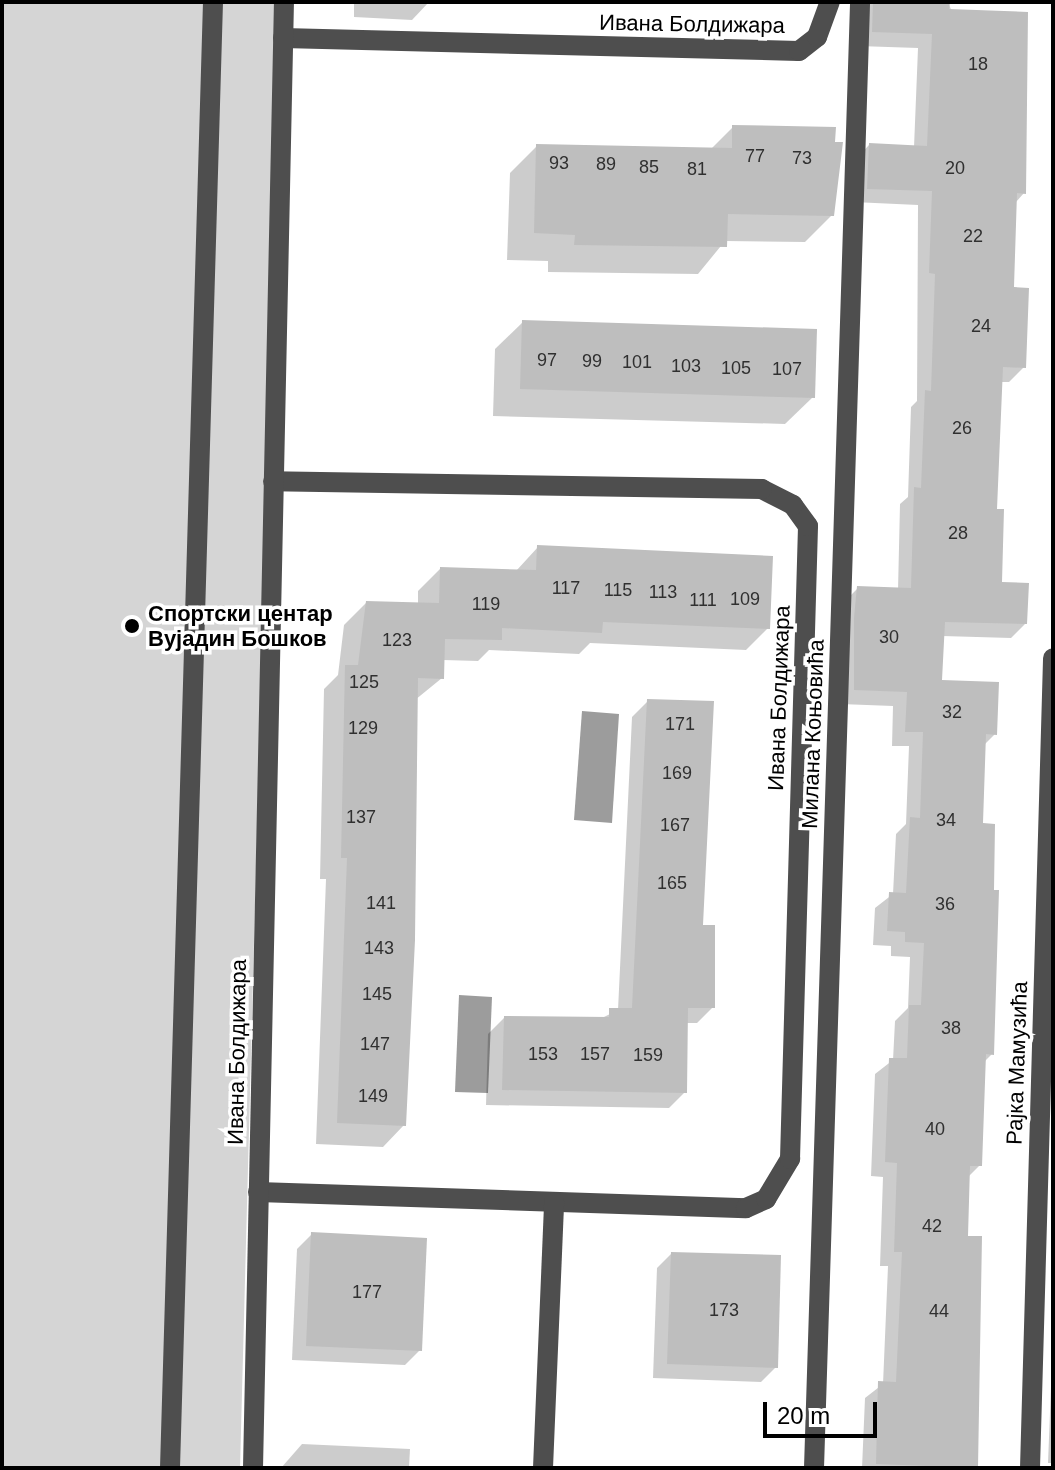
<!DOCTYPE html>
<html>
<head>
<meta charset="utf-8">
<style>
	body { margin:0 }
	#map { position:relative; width:1055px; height:1470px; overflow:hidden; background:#fff; font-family:Arial,sans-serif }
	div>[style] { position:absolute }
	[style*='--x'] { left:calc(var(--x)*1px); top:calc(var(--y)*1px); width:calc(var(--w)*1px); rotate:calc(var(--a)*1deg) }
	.green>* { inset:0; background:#d5d5d5 }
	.water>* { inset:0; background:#9c9c9c }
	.shadow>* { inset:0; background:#0003 }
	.building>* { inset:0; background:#bebebe }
	.minor>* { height:20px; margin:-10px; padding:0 10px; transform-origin:10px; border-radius:10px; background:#4e4e4e }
	.dots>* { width:22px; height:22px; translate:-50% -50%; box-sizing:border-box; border:4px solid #fff; border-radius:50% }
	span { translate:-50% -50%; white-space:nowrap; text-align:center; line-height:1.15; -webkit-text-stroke:7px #fff; paint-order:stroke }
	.number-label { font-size:18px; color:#303030 }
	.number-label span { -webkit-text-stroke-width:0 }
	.street-label { font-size:22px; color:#000 }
	.poi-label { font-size:22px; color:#000; font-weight:700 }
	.left { translate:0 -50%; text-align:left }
	.frame { position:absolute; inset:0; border:4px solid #000; pointer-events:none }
	.scale { position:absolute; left:763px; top:1402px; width:114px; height:36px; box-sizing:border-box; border:4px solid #000; border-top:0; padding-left:10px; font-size:24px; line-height:28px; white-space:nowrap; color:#000; -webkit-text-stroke:6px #fff; paint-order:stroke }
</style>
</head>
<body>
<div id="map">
	<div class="green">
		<div style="clip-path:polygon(2px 2px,279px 2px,240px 1468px,2px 1468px)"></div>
	</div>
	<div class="water">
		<div style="clip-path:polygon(582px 711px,619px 714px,612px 823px,574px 820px)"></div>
		<div style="clip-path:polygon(459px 995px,492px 997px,488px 1093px,455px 1092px)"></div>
	</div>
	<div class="shadow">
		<div style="clip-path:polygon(354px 2px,429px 2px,412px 20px,354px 17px)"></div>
		<div style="clip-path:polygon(862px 2px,948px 2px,1024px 193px,1015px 203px,1012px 289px,1024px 367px,1009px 382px,1000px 382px,995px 511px,1000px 584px,1025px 624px,1011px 638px,942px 636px,940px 682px,995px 734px,984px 745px,981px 825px,992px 1054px,984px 1062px,980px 1165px,968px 1177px,966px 1238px,975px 1387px,979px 1387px,975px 1468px,862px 1468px,865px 1398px,883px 1384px,888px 1266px,880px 1266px,883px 1177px,871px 1176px,875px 1074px,893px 1060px,895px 1021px,908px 1008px,910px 957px,891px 956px,891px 946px,873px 945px,875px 908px,893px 894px,896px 834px,906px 824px,909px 746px,892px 746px,893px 706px,840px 704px,843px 603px,858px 588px,898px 590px,900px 504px,908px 497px,911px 407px,917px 401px,918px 205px,853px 202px,855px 160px,869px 145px,914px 147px,918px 48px,858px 46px)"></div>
		<div style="clip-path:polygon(733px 127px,832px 215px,805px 242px,725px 241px,698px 274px,548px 272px,548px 261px,507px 260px,510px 173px,537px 146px,710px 150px)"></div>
		<div style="clip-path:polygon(523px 322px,813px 397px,785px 424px,493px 416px,495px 349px)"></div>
		<div style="clip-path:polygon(538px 547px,768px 628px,746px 650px,590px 643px,579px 654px,489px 650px,478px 661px,443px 660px,442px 678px,415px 700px,404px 1125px,383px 1147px,316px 1144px,326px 879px,320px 879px,324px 689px,338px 675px,344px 625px,366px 603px,418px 604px,418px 591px,440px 569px,516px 571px)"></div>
		<div style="clip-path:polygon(648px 701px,701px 927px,713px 1007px,697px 1023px,686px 1023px,685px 1092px,669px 1108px,486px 1105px,488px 1034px,504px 1018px,600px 1019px,618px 1010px,632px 717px)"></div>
		<div style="clip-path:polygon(312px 1234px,420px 1350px,405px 1365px,292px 1360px,297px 1249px)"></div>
		<div style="clip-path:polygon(671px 1254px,776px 1367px,761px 1382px,653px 1378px,657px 1268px)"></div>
		<div style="clip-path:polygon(1053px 1336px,1053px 1463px,1048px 1463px)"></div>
		<div style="clip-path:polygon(302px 1444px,410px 1449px,409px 1468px,281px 1468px)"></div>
	</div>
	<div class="building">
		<div style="clip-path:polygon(873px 2px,950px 2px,949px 9px,1028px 12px,1026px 194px,1017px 193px,1014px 287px,1029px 288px,1026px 368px,1003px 367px,997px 509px,1004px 509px,1002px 582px,1029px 583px,1027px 624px,945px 622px,942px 680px,999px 682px,997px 735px,986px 734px,983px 823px,995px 824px,994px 890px,999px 890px,994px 1055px,986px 1054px,982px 1166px,970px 1166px,968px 1236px,982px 1236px,978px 1468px,876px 1464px,878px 1381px,896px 1382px,902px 1252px,894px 1252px,897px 1163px,885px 1162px,889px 1058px,907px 1058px,909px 1005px,921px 1005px,924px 943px,905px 942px,905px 932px,887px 931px,889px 892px,906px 893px,910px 817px,920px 818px,923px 732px,905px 732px,907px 692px,854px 690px,854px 618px,857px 586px,911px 588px,914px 487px,921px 488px,925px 390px,931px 391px,935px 274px,929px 273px,932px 191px,867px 189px,869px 143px,927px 146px,932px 34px,872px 32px)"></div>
		<div style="clip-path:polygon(732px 125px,836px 127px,835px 142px,843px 142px,834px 216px,728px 214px,727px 247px,574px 245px,575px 235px,534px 233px,536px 144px,732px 148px)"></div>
		<div style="clip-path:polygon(522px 320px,817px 329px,815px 398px,520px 389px)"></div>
		<div style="clip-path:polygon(537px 545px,773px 556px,770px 629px,603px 622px,602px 633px,502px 628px,502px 640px,445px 639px,444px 679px,418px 678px,415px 940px,406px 1126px,337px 1123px,347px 858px,341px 858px,345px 665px,358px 665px,366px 601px,439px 603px,440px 567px,536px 570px)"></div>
		<div style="clip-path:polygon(647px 699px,714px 701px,703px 925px,715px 925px,715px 1008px,688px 1008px,687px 1093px,502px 1090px,504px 1016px,609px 1017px,609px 1008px,632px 1008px)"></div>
		<div style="clip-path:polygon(311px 1232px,427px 1238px,422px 1351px,306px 1346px)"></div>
		<div style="clip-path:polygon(671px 1252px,781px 1255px,778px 1368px,667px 1364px)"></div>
	</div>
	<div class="minor">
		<div style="--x:283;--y:38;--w:516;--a:1.44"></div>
		<div style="--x:799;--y:51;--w:23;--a:-38"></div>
		<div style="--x:817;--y:37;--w:37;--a:-70"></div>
		<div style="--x:258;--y:1192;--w:488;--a:1.9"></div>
		<div style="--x:746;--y:1208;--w:22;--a:-24"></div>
		<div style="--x:766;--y:1199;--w:47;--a:-59"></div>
		<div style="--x:790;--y:1159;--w:633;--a:-88.37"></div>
		<div style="--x:808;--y:526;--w:26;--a:-126"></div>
		<div style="--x:793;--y:505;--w:35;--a:-153"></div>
		<div style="--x:762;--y:489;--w:489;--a:-179.1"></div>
		<div style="--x:170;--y:1468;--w:1467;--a:-88.32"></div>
		<div style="--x:253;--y:1468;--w:1466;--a:-88.79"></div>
		<div style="--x:543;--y:1468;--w:266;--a:-87.6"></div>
		<div style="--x:814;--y:1468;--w:1467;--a:-88.2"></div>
		<div style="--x:1030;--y:1468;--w:810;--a:-88.37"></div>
	</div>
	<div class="dots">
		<div style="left:132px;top:626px;background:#000"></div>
	</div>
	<div class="number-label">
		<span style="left:978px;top:64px">18</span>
		<span style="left:755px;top:156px">77</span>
		<span style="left:802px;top:158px">73</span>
		<span style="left:559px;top:163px">93</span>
		<span style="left:606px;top:164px">89</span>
		<span style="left:649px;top:167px">85</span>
		<span style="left:955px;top:168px">20</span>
		<span style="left:697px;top:169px">81</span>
		<span style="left:973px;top:236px">22</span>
		<span style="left:981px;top:326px">24</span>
		<span style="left:547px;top:360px">97</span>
		<span style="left:592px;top:361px">99</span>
		<span style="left:637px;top:362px">101</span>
		<span style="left:686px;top:366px">103</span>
		<span style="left:736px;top:368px">105</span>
		<span style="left:787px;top:369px">107</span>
		<span style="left:962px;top:428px">26</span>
		<span style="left:958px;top:533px">28</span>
		<span style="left:566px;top:588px">117</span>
		<span style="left:618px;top:590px">115</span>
		<span style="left:663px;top:592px">113</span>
		<span style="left:745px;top:599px">109</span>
		<span style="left:703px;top:600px">111</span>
		<span style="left:486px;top:604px">119</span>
		<span style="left:889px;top:637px">30</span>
		<span style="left:397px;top:640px">123</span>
		<span style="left:364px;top:682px">125</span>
		<span style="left:952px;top:712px">32</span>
		<span style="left:680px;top:724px">171</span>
		<span style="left:363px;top:728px">129</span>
		<span style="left:677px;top:773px">169</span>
		<span style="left:361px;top:817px">137</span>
		<span style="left:946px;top:820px">34</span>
		<span style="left:675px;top:825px">167</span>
		<span style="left:672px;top:883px">165</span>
		<span style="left:381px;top:903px">141</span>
		<span style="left:945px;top:904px">36</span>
		<span style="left:379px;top:948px">143</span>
		<span style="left:377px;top:994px">145</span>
		<span style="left:951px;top:1028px">38</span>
		<span style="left:375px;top:1044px">147</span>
		<span style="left:543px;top:1054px">153</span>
		<span style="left:595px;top:1054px">157</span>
		<span style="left:648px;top:1055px">159</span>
		<span style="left:373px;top:1096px">149</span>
		<span style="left:935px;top:1129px">40</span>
		<span style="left:932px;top:1226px">42</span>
		<span style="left:367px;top:1292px">177</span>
		<span style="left:724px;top:1310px">173</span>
		<span style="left:939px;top:1311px">44</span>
	</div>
	<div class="street-label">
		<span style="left:692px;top:24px;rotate:1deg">Ивана Болдижара</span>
		<span style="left:779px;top:698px;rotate:-88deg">Ивана Болдижара</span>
		<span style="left:813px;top:734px;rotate:-88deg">Милана Коњовића</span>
		<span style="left:237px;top:1052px;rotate:-89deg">Ивана Болдижара</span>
		<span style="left:1017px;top:1063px;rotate:-88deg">Рајка Мамузића</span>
	</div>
	<div class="poi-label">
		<span class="left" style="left:148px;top:626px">Спортски центар<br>Вујадин Бошков</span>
	</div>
	<div class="frame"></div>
	<div class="scale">20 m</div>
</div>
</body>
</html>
